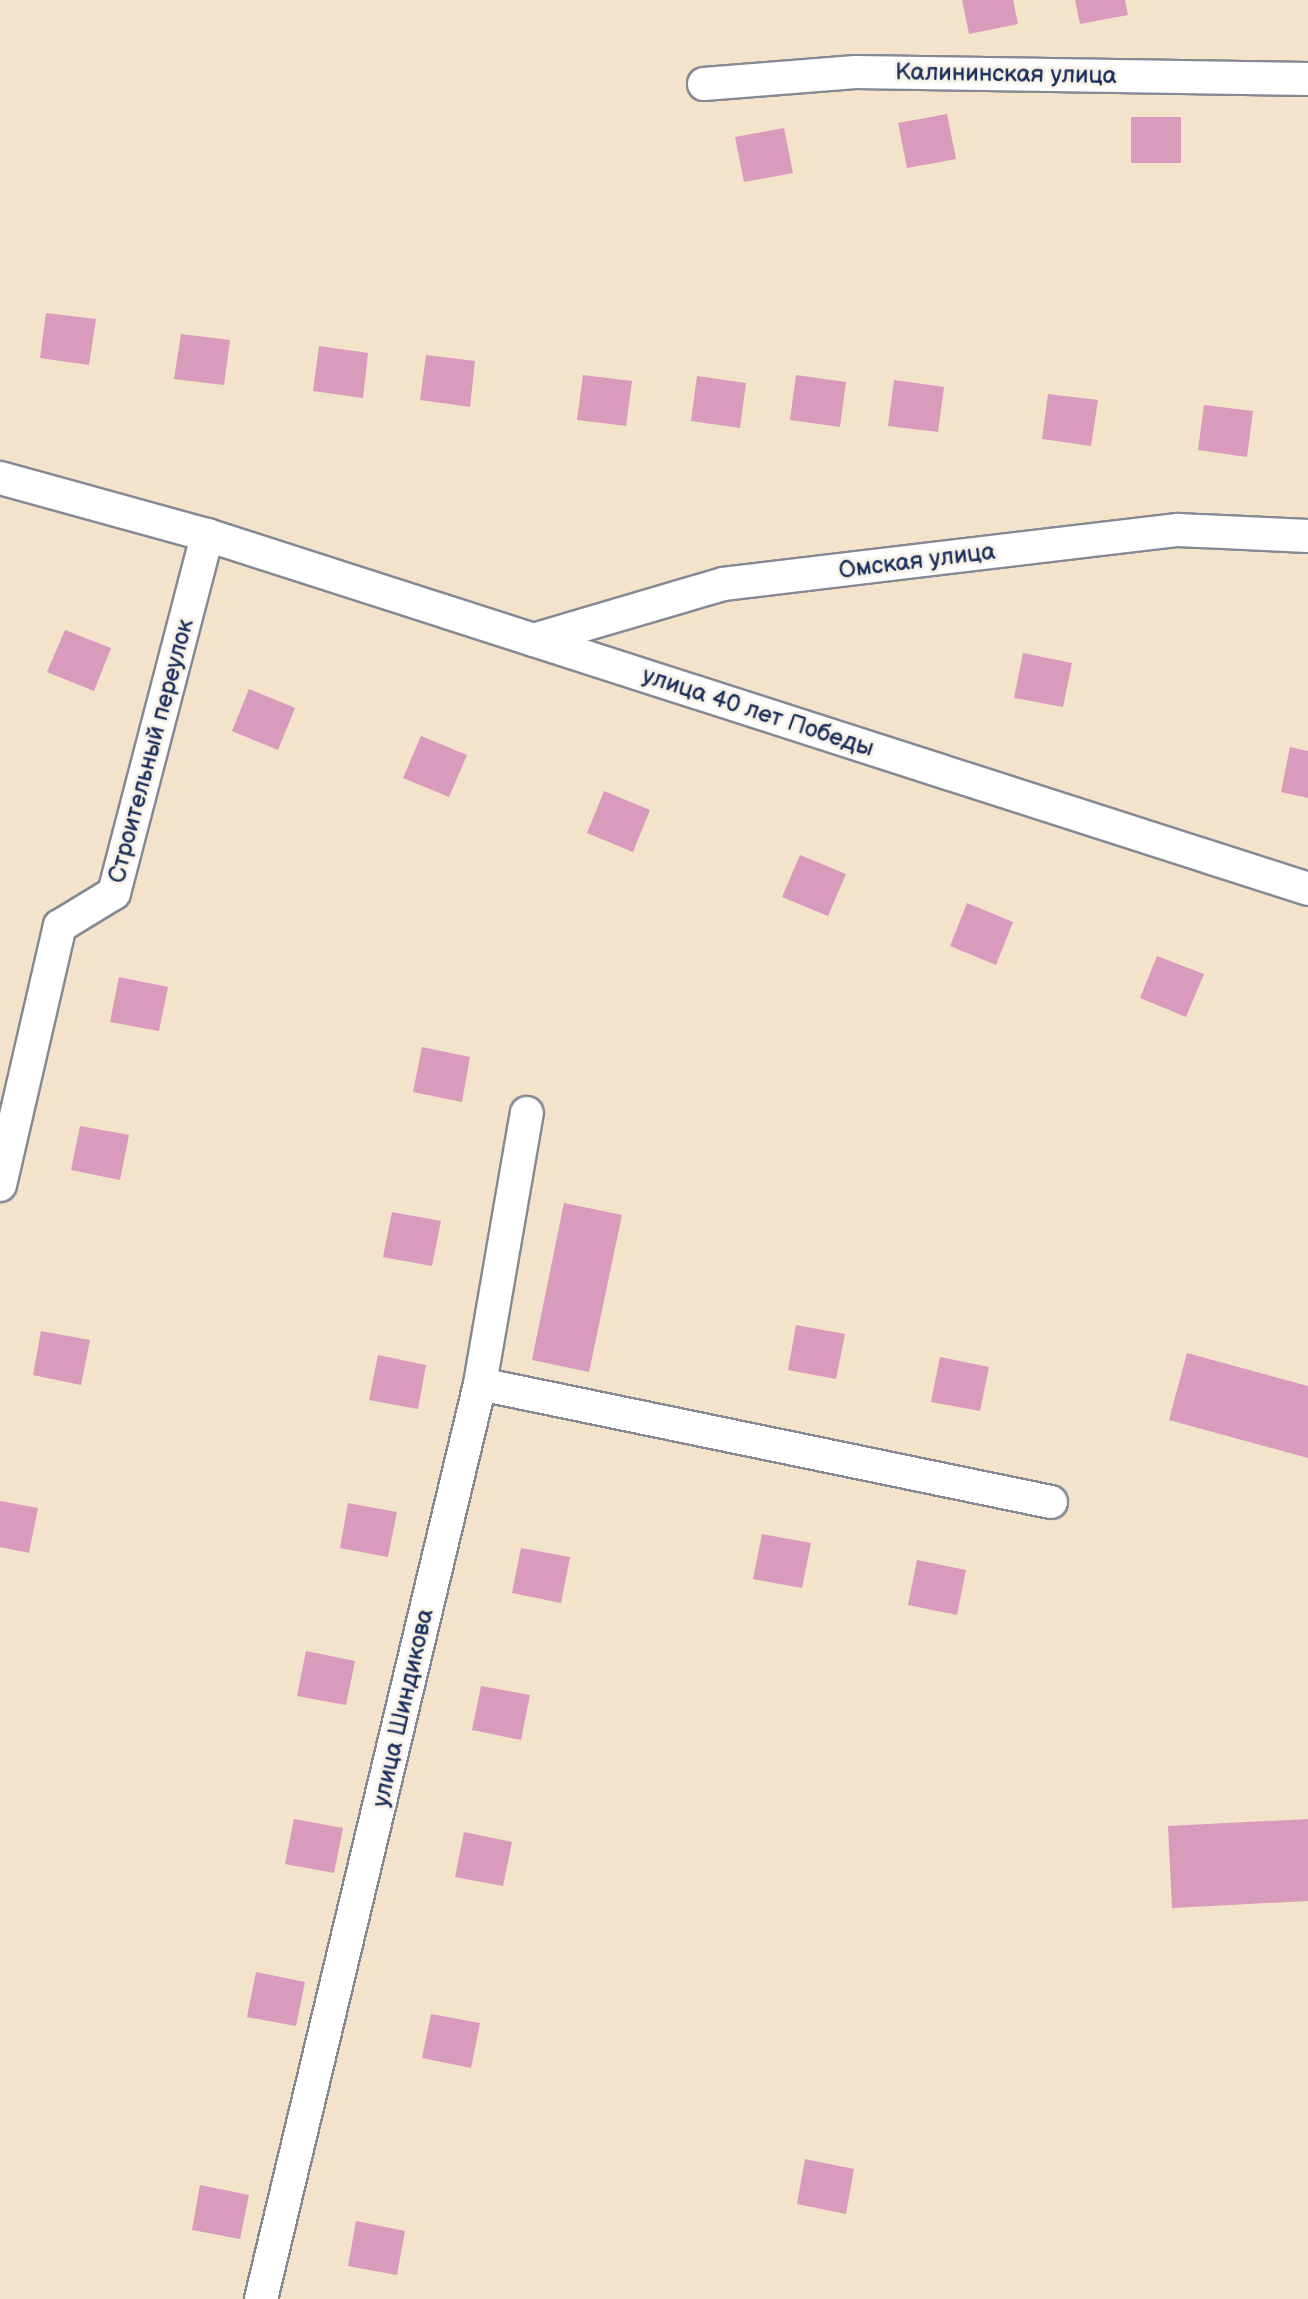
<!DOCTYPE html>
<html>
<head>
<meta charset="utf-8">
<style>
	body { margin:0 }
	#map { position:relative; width:1308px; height:2299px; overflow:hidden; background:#f2e3ca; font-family:"Balsamiq Sans",sans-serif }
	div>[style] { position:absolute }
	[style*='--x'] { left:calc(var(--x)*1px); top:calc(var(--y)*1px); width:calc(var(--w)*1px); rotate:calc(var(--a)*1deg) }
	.building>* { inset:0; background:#d99bbc }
	.roads { filter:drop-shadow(2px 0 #868994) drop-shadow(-2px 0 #868994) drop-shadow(0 2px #868994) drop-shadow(0 -2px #868994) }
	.street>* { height:32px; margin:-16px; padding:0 16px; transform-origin:16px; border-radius:16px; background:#fff }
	span { translate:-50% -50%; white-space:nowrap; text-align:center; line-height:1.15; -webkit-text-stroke:6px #f7f3e8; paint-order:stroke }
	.street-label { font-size:24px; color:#1b2f5e }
</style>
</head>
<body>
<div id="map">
	<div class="building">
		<div style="clip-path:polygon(962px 0,1013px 0,1018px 24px,969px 34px)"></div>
		<div style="clip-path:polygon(1075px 0,1125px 0,1128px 15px,1080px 24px)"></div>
		<div style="clip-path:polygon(947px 114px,956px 159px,907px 168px,898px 123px)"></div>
		<div style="clip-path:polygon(1131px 117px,1181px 117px,1181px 163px,1131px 163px)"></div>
		<div style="clip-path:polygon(784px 128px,793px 173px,744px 182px,735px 137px)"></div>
		<div style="clip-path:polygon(46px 313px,96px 319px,89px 365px,40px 358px)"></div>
		<div style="clip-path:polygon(181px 334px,230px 340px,224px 385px,174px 379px)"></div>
		<div style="clip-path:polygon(319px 346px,368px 353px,363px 398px,313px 391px)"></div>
		<div style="clip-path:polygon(426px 355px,475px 361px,470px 407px,420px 400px)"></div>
		<div style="clip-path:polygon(583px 375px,632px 381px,626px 426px,577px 420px)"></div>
		<div style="clip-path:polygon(796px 375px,846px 382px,840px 427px,790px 420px)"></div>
		<div style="clip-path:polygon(697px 376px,746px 383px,740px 428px,691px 421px)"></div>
		<div style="clip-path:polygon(894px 380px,944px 387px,938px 432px,888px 426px)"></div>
		<div style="clip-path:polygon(1048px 394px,1098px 400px,1091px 446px,1042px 439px)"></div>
		<div style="clip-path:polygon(1204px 405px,1253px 411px,1247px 457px,1198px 450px)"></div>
		<div style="clip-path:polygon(65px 630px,111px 648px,94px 691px,47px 672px)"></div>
		<div style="clip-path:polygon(1023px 653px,1072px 663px,1063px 707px,1014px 698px)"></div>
		<div style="clip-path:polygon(249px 689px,295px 708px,278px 750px,232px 731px)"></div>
		<div style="clip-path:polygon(421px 736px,467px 755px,449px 797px,403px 778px)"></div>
		<div style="clip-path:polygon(1290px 747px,1308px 751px,1308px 798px,1281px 792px)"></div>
		<div style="clip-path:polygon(604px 791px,650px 810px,633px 852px,587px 833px)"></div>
		<div style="clip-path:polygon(800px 855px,846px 874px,828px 916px,782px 897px)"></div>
		<div style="clip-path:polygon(967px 903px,1013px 922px,996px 965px,950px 946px)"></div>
		<div style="clip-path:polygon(1157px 956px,1204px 974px,1186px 1017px,1140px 998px)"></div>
		<div style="clip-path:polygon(119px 977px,168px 987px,159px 1031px,110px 1022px)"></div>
		<div style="clip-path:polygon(422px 1047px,470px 1057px,462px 1102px,413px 1092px)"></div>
		<div style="clip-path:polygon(80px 1126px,129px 1135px,120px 1180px,71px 1170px)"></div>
		<div style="clip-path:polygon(564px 1203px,622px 1215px,589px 1372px,532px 1360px)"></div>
		<div style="clip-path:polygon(392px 1212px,441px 1221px,432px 1266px,383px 1257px)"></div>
		<div style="clip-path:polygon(796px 1325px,845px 1334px,836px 1379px,788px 1370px)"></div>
		<div style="clip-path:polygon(41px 1331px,90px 1340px,81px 1385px,33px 1375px)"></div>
		<div style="clip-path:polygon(1187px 1353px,1308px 1386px,1308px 1458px,1169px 1420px)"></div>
		<div style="clip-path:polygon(378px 1355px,426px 1365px,418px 1409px,369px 1400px)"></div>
		<div style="clip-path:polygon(940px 1357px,989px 1367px,980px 1411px,931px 1402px)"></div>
		<div style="clip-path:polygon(0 1501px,38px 1508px,29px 1553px,0 1547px)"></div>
		<div style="clip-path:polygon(348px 1503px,397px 1512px,388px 1557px,340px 1548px)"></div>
		<div style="clip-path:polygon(762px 1534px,811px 1543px,802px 1588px,753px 1579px)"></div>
		<div style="clip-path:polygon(521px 1548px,570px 1557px,561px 1603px,512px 1593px)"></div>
		<div style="clip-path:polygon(917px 1560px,966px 1570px,957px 1615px,908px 1605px)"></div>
		<div style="clip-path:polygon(306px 1651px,355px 1661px,346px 1705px,297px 1696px)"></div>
		<div style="clip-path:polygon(481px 1686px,530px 1695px,521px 1740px,472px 1730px)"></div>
		<div style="clip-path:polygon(294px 1819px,343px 1828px,334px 1873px,285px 1864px)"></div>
		<div style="clip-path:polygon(1308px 1819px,1308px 1901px,1172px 1908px,1168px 1826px)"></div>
		<div style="clip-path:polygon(464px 1832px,512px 1842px,503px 1886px,455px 1877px)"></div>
		<div style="clip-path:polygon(256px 1972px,305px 1982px,296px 2026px,247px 2017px)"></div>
		<div style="clip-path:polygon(431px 2014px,480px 2023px,471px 2068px,422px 2058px)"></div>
		<div style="clip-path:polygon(805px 2159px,854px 2169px,846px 2214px,797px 2204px)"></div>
		<div style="clip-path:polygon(200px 2185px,249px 2195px,240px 2239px,192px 2230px)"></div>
		<div style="clip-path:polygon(356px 2221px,405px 2231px,397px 2275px,348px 2266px)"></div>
	</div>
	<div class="roads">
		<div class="street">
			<div style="--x:704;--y:84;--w:152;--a:-4.5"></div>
			<div style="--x:856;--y:72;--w:452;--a:0.9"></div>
			<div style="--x:0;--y:478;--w:215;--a:15.4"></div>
			<div style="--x:207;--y:535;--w:1157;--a:17.82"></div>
			<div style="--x:533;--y:640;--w:198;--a:-16.4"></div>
			<div style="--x:723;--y:584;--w:458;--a:-6.8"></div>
			<div style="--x:1178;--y:530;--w:130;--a:2.6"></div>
			<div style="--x:0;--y:1185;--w:266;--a:-77"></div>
			<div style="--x:60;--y:926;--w:63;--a:-31.4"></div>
			<div style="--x:114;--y:893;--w:370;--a:-75.4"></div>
			<div style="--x:480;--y:1384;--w:583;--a:11.68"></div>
			<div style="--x:261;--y:2299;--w:941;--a:-76.54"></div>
			<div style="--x:480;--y:1384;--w:275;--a:-80.2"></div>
		</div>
	</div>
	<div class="street-label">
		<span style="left:1006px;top:74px;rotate:1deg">Калининская улица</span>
		<span style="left:917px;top:561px;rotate:-7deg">Омская улица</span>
		<span style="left:758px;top:712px;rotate:18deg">улица 40 лет Победы</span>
		<span style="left:151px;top:751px;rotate:-75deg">Строительный переулок</span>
		<span style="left:403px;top:1708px;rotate:-77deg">улица Шиндикова</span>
	</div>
</div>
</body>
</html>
